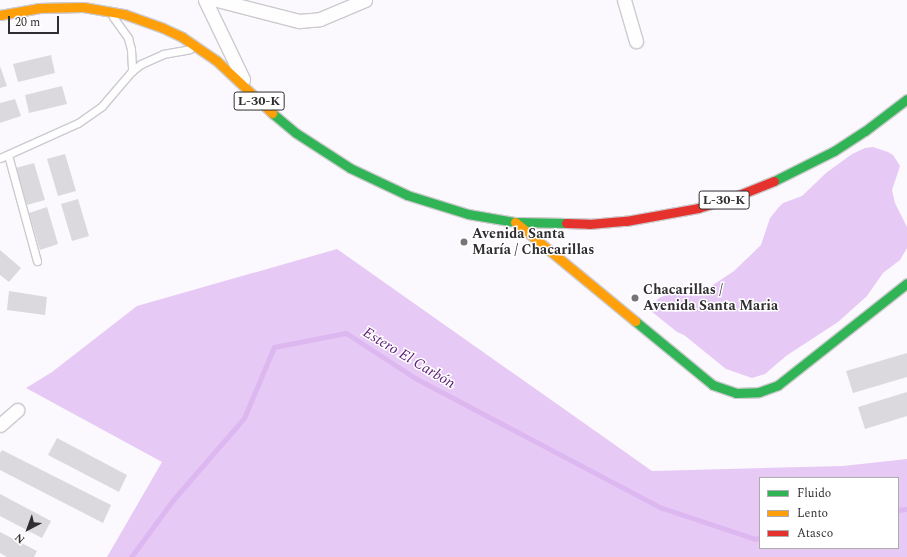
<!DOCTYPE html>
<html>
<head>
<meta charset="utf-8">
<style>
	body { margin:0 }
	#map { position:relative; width:907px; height:557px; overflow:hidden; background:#fbf9fd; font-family:Spectral,serif }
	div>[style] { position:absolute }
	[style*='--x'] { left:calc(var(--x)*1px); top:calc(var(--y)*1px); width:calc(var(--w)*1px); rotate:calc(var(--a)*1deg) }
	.forest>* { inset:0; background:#e7c9f6 }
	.stream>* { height:5px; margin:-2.5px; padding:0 2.5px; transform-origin:2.5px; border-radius:2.5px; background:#ddb7f0 }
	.building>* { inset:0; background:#dbd9dd }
	.roads { filter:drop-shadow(1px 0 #cccace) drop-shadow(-1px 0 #cccace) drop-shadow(0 1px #cccace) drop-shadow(0 -1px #cccace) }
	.lane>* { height:7px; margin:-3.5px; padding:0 3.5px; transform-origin:3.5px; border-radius:3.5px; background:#fefeff }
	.street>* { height:13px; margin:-6.5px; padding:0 6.5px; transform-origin:6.5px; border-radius:6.5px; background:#fefeff }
	.fast>* { height:9px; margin:-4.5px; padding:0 4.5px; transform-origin:4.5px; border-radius:4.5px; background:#30b455 }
	.slow>* { height:9px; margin:-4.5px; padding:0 4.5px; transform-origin:4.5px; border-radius:4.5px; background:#ff9f0a }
	.jam>* { height:9px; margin:-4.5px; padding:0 4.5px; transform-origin:4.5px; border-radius:4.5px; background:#e5322d }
	.dots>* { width:11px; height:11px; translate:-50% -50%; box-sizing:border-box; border:2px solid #fff; border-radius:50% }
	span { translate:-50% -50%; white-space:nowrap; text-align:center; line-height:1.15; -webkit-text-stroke:3px #fff; paint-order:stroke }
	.shield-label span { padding:1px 3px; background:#fff; border:1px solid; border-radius:3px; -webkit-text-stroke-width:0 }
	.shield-label { font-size:13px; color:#312e32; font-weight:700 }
	.poi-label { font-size:14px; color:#312e32; font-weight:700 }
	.left { translate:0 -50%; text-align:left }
	.water-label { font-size:15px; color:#5d1b78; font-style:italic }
	.legend { position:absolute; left:759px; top:477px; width:140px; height:72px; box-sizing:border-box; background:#fff; border:1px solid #adabad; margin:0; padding:5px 7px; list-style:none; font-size:12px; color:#312e32 }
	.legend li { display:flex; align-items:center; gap:8px; height:20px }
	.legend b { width:20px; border:1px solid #adabad }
	.north { position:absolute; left:8px; top:509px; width:40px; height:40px; -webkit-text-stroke:3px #fff; paint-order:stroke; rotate:221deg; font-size:11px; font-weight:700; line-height:16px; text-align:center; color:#312e32 }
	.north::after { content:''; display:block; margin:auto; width:14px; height:18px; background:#312e32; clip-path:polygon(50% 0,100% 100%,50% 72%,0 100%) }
	.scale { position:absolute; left:8px; top:16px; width:51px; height:18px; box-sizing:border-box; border:2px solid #312e32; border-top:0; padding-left:5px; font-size:12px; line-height:14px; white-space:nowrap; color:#312e32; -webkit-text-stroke:3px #fff; paint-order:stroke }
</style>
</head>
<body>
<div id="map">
	<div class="forest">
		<div style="clip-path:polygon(873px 147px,888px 152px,893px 155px,900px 166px,892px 190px,895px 203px,907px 227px,907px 248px,900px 260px,883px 273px,867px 296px,838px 322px,786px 356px,765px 374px,752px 378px,726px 369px,684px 335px,677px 332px,651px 311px,654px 303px,659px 298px,671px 293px,697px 292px,710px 287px,734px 271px,761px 245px,770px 218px,778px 208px,783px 203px,802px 196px,826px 173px,852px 154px,865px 148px)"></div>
		<div style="clip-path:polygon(evenodd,337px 249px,652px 471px,843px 466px,907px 459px,907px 557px,107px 557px,162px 462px,26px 388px,52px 372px,137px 306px,337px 249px,760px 478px,898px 478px,898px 548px,760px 548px,760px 478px)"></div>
	</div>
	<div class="stream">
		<div style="--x:898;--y:510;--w:9;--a:-6"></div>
		<div style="--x:131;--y:557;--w:71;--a:-53.6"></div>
		<div style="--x:173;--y:500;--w:108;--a:-49.1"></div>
		<div style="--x:244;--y:418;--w:77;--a:-67.1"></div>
		<div style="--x:274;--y:347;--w:73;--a:-11"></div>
		<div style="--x:346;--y:333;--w:82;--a:33.1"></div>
		<div style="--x:415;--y:378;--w:279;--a:27.8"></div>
		<div style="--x:662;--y:508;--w:98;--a:18.4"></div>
		<div style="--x:755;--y:539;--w:5;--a:-11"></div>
	</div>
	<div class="building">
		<div style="clip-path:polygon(51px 55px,55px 73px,18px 82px,13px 64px)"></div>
		<div style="clip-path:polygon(0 66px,7px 86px,0 88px)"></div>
		<div style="clip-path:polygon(62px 86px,67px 104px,29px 113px,25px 95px)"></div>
		<div style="clip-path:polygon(15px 99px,21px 116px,0 123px,0 103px)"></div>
		<div style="clip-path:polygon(65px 154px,76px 191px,58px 196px,47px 159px)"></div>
		<div style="clip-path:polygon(34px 163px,45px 200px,27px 205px,16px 168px)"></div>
		<div style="clip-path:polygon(78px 199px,89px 236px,72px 241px,61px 204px)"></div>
		<div style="clip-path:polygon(47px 207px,58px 244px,40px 250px,29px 213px)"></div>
		<div style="clip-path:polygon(0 250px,21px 268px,9px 282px,0 275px)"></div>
		<div style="clip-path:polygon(9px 291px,47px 297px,45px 315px,7px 310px)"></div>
		<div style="clip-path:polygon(907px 353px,907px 377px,853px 393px,846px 371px)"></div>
		<div style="clip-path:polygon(907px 392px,907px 416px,865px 429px,858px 407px)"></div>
		<div style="clip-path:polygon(57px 438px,127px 475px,119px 492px,48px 455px)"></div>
		<div style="clip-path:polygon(2px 450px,111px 505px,103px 523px,0 470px,0 453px)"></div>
		<div style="clip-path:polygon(0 494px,51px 521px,42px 538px,0 516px)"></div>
		<div style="clip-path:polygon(0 532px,37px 551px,34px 557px,7px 557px,0 553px)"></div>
	</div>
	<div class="roads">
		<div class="lane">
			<div style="--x:113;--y:17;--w:26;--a:54"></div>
			<div style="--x:128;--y:38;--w:11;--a:75"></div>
			<div style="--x:131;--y:49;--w:22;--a:87"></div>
			<div style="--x:8;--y:155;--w:110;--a:74.7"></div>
			<div style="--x:0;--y:158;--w:85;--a:-24.2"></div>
			<div style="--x:78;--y:123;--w:29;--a:-35"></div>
			<div style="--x:102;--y:106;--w:46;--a:-49.4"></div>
			<div style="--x:132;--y:71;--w:11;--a:-38"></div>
			<div style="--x:141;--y:64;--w:24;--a:-24"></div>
			<div style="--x:163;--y:54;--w:27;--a:-10"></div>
		</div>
		<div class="street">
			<div style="--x:205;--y:0;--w:88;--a:64.3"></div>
			<div style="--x:217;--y:0;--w:85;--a:14.4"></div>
			<div style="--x:299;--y:21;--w:21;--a:-5"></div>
			<div style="--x:320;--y:19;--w:49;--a:-22.9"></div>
			<div style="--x:624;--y:0;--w:43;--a:73.7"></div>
			<div style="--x:0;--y:425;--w:23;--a:-41"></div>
		</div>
		<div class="fast">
			<div style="--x:272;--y:113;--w:31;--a:40"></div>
			<div style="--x:296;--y:133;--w:64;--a:32.9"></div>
			<div style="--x:350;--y:168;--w:63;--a:25.3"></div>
			<div style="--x:407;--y:195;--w:64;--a:17.3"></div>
			<div style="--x:468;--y:214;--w:48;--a:9.7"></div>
			<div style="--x:515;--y:222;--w:51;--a:1.1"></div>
			<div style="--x:774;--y:181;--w:67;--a:-26.6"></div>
			<div style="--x:834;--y:151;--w:37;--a:-33"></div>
			<div style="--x:865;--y:131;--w:53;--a:-37.3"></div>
			<div style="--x:635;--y:321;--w:101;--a:39.4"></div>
			<div style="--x:713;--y:385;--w:24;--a:19"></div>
			<div style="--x:736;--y:393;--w:23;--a:-2"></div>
			<div style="--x:759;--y:392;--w:20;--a:-20"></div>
			<div style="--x:778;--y:385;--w:164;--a:-38.3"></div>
		</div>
		<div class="slow">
			<div style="--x:0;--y:15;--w:39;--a:-10"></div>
			<div style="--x:38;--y:8;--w:45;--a:-1.3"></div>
			<div style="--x:83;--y:7;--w:42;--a:9.7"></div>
			<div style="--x:124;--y:14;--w:41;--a:19.7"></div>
			<div style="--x:163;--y:28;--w:21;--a:25"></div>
			<div style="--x:182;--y:37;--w:42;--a:34.4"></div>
			<div style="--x:217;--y:61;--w:76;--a:43.4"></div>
			<div style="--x:515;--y:222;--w:156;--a:39.5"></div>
		</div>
		<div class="jam">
			<div style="--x:566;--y:223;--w:23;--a:2"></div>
			<div style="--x:589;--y:224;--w:37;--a:-5"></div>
			<div style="--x:626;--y:221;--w:73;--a:-10.2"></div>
			<div style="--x:698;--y:208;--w:38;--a:-17"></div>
			<div style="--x:734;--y:197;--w:43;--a:-21.8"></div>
		</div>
	</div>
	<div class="dots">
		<div style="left:464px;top:242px;background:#787579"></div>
		<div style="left:635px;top:298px;background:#787579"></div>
	</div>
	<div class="shield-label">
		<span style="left:259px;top:101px">L-30-K</span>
		<span style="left:724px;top:200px">L-30-K</span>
	</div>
	<div class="poi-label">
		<span class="left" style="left:472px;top:242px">Avenida Santa<br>María / Chacarillas</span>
		<span class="left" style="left:643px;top:298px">Chacarillas /<br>Avenida Santa Maria</span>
	</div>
	<div class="water-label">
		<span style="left:409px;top:358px;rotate:31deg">Estero El Carbón</span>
	</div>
	<ul class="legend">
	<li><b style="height:5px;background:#30b455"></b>Fluido</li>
	<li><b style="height:5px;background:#ff9f0a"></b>Lento</li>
	<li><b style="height:5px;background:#e5322d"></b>Atasco</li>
	</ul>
	<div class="north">N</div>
	<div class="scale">20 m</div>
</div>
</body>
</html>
